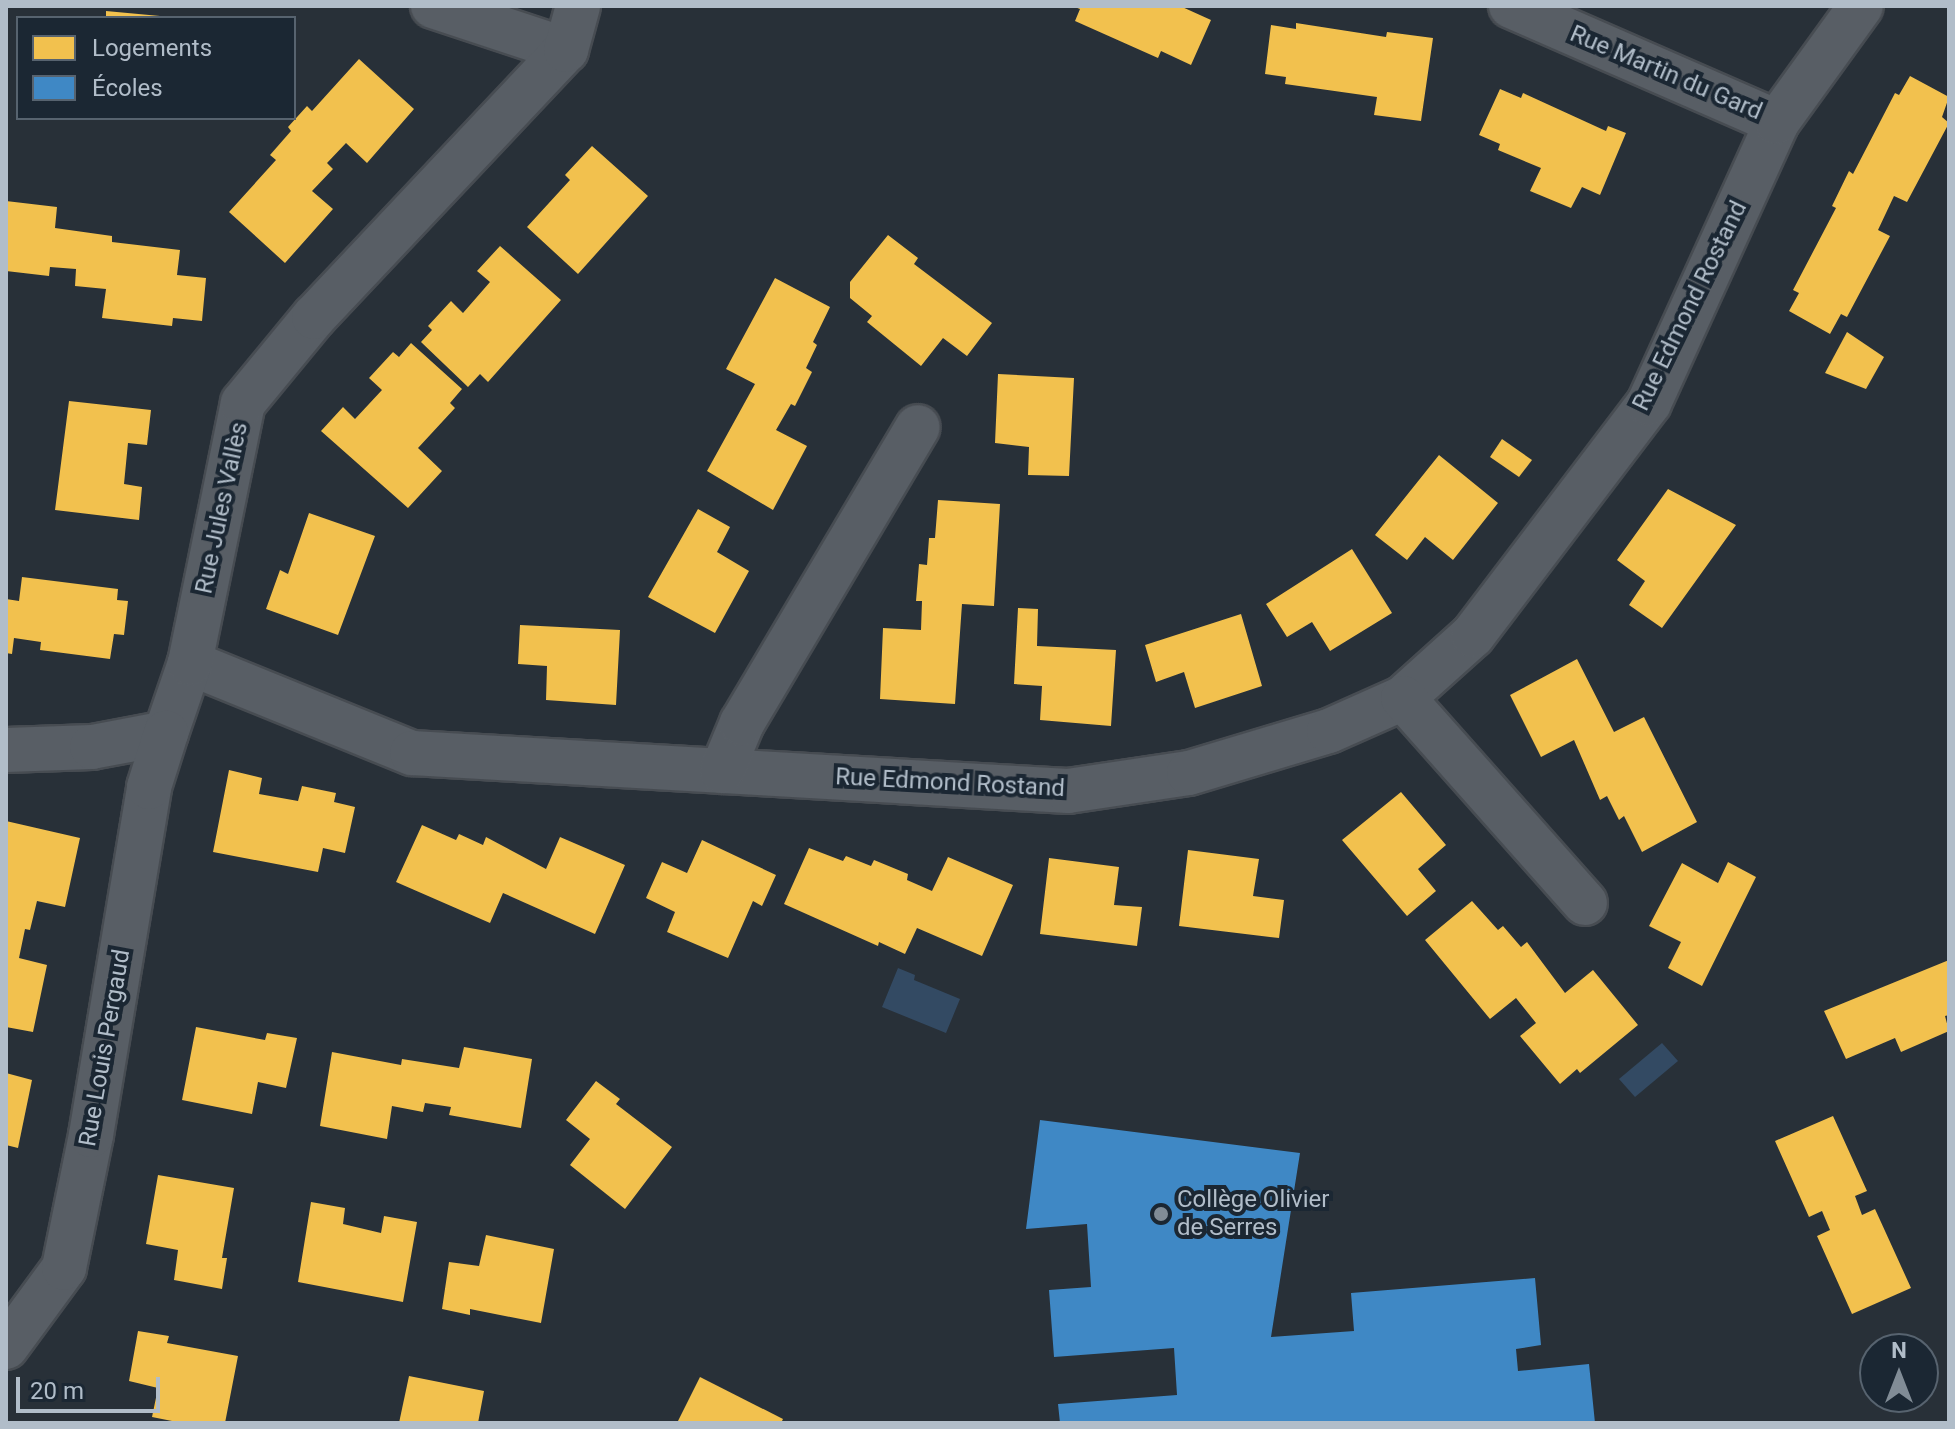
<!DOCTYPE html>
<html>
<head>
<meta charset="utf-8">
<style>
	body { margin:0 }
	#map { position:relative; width:1955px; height:1429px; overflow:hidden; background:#283038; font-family:Roboto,sans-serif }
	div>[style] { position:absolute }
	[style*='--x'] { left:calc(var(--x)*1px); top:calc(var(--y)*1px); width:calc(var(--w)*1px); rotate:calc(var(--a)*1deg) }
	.water>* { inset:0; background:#334a63 }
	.homes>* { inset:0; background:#f2c14e }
	.schools>* { inset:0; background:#3f88c5 }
	.roads { filter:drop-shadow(2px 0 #474c52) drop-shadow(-2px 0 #474c52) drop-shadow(0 2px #474c52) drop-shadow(0 -2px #474c52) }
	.minor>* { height:44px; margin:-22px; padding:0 22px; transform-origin:22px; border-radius:22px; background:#585e65 }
	.dots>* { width:22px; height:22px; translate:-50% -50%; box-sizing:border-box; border:4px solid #1b2733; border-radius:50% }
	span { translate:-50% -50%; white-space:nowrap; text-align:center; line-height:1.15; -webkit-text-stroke:8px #1b2733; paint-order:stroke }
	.street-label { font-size:24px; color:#b1bdc9 }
	.poi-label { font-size:24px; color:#b1bdc9 }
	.left { translate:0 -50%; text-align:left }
	.frame { position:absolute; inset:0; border:8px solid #b1bdc9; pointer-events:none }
	.legend { position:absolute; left:16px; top:16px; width:280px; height:104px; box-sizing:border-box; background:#1b2733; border:2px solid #57636f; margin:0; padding:10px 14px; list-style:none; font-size:24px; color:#b1bdc9 }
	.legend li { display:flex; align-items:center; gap:16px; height:40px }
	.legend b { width:40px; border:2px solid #57636f }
	.north { position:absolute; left:1859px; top:1333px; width:80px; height:80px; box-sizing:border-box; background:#1b2733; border:2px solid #57636f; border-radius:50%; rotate:0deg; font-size:22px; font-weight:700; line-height:32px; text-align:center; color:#b1bdc9 }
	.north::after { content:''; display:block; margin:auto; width:28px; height:36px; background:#818c96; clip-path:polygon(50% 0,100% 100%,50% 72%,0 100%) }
	.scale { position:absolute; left:16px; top:1377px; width:144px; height:36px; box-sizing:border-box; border:4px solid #b1bdc9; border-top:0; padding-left:10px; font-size:24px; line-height:28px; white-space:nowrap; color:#b1bdc9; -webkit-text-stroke:6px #1b2733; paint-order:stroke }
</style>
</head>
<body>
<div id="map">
	<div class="water">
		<div style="clip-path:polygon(898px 968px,915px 975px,914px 980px,960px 999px,946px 1033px,882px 1007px)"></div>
		<div style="clip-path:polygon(1662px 1043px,1678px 1061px,1635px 1097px,1619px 1079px)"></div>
	</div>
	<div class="homes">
		<div style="clip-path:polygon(1072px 6px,1180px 6px,1211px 20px,1191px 65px,1161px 51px,1158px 58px,1075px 21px,1080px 9px)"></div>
		<div style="clip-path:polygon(106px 11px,160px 16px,160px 18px,106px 18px)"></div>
		<div style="clip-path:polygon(1296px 23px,1386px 37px,1387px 32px,1433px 38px,1421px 121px,1374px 115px,1377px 97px,1285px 84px,1286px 77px,1265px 74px,1271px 25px,1296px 29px)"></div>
		<div style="clip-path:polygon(359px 59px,414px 109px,367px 163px,346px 143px,327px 163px,333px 169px,312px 191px,333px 209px,285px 263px,229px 212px,276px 160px,270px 155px,291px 131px,288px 127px,307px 106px,312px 111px)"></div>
		<div style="clip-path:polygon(1910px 76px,1949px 97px,1942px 117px,1949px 123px,1907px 202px,1894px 196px,1878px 230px,1890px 236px,1847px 317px,1841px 314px,1830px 334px,1789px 311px,1799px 293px,1793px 290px,1836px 208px,1832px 206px,1849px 171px,1853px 174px,1895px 93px,1899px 95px)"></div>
		<div style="clip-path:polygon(1500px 89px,1521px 98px,1523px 93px,1606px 131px,1608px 126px,1626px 133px,1600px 195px,1582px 187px,1571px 208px,1530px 191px,1541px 168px,1498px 150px,1500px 144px,1479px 135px)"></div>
		<div style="clip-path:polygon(592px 146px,648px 196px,578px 274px,527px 227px,570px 180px,565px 175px)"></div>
		<div style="clip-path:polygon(6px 201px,57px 207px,55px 228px,112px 236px,112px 242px,180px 250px,177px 275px,206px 278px,202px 321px,173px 318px,172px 326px,102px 318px,106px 289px,75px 286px,76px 269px,50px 267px,49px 276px,6px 271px)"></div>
		<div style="clip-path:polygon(888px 235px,918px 258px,914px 264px,992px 323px,967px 356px,943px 338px,921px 366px,867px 322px,872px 316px,850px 298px,850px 282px)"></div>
		<div style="clip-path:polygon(500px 246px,561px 300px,488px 382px,480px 374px,468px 387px,421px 342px,432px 330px,428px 326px,451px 301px,463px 313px,490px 282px,477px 271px)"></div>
		<div style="clip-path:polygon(775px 278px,830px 307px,813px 342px,817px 345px,806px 368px,812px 372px,795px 406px,791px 404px,776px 430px,807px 446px,773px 510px,707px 471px,755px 384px,726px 369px)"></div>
		<div style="clip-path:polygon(1847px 332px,1884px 357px,1866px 389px,1825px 373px)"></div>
		<div style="clip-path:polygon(411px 343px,462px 389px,450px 403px,455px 408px,418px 448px,442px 471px,408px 508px,321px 431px,343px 407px,355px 419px,382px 390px,369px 378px,393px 352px,399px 357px)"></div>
		<div style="clip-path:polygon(998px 374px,1074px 378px,1069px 476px,1028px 475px,1029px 447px,995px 443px)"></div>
		<div style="clip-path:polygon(69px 401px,151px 410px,147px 445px,128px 443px,124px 484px,142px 487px,139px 520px,55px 510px)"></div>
		<div style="clip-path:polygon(1502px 439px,1532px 460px,1519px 477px,1490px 457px)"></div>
		<div style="clip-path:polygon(1439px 455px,1498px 503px,1453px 560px,1425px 537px,1407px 560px,1375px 535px)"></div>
		<div style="clip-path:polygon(1668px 489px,1736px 525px,1662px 628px,1629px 605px,1645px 581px,1617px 560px)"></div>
		<div style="clip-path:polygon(938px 500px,1000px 504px,994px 606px,962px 604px,955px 704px,880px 699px,883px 628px,921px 630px,922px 601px,916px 601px,919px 564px,927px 565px,929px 538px,935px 538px)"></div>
		<div style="clip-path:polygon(698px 509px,730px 527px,717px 552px,749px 571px,715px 633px,648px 597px)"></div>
		<div style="clip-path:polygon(309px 513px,375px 536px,338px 635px,266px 609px,280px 570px,288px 574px)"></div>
		<div style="clip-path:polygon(1352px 549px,1392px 613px,1330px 651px,1312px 622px,1287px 637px,1266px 604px)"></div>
		<div style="clip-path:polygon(22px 577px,118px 589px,117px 600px,128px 601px,124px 635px,114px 634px,110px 659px,40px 650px,41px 642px,14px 638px,12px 654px,6px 653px,6px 599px,19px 601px)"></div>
		<div style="clip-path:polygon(1018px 608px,1038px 609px,1037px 646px,1116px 650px,1111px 726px,1040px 720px,1042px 686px,1014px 684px)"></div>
		<div style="clip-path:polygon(1241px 614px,1262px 686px,1195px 708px,1184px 672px,1156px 682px,1145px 645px)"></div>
		<div style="clip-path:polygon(520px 625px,620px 630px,616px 705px,546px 700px,547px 666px,518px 664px)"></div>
		<div style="clip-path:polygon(1577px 659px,1614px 732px,1644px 717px,1697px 822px,1642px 852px,1624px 816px,1619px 820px,1607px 796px,1600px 800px,1574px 740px,1541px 757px,1510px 695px)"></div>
		<div style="clip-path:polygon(229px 770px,262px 778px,259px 794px,298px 801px,302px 786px,336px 793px,334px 802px,355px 807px,345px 853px,323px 848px,318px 872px,213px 852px)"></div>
		<div style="clip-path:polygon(1401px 792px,1446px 845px,1418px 869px,1436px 891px,1407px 916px,1342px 840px)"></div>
		<div style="clip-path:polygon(6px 821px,80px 838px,65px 907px,37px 901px,30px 930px,25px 929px,19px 958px,47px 965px,33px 1032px,6px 1027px)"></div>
		<div style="clip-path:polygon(422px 825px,456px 840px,459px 834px,483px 845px,486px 837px,546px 869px,560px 837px,625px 865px,595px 934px,503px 893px,490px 923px,396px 882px)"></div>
		<div style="clip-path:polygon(702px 840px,776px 875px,762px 906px,753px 901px,728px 958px,667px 932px,675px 912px,646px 898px,662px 862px,687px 873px)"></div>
		<div style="clip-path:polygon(809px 848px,843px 861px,846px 856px,871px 866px,874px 860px,908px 874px,907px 880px,932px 891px,948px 857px,1013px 885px,982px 956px,917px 928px,905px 954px,879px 942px,878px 946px,784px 904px)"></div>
		<div style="clip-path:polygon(1188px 850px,1259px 859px,1253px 896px,1284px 900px,1279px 938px,1179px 926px)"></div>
		<div style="clip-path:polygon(1049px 858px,1119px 867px,1114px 905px,1142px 907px,1137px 946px,1040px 934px)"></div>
		<div style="clip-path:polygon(1728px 862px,1756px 877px,1702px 986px,1668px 968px,1681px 942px,1649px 926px,1682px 863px,1718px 883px)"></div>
		<div style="clip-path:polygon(1472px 901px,1498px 930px,1503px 926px,1521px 947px,1527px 942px,1565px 993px,1593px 970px,1638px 1025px,1580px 1073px,1577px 1069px,1560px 1084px,1520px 1036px,1536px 1023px,1516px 998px,1490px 1019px,1425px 940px)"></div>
		<div style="clip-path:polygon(1949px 960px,1949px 1015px,1945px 1016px,1949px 1031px,1901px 1052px,1895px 1038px,1846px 1059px,1824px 1011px)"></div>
		<div style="clip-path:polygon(196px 1027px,265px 1040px,267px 1033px,297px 1038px,286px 1088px,258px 1082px,252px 1114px,182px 1100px)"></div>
		<div style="clip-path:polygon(464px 1047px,532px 1059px,521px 1128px,449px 1115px,451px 1107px,425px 1103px,423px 1112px,392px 1106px,387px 1139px,320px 1126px,332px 1052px,401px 1065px,402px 1059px,459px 1068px)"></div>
		<div style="clip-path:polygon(6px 1073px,32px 1080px,18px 1148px,6px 1145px)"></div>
		<div style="clip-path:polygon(596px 1081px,620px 1099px,616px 1104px,672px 1147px,625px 1209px,570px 1165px,590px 1139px,566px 1120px)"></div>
		<div style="clip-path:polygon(1833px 1116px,1867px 1191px,1855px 1196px,1862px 1215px,1875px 1209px,1911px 1288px,1852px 1314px,1817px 1236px,1830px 1230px,1822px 1211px,1809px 1217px,1775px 1141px)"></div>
		<div style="clip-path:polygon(158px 1175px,234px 1188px,222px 1258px,227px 1258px,222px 1289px,174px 1280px,178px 1250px,146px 1244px)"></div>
		<div style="clip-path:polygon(311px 1202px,345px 1208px,343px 1224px,381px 1233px,384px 1216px,417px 1222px,403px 1302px,298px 1282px)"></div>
		<div style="clip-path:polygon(486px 1235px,554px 1249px,541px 1323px,470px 1309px,470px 1315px,442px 1309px,449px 1262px,479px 1266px)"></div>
		<div style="clip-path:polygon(138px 1331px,169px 1336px,167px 1343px,238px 1356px,225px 1423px,182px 1423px,152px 1417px,158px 1388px,129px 1381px)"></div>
		<div style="clip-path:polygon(409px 1376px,484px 1391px,478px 1423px,399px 1423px)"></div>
		<div style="clip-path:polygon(700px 1377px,783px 1419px,781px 1423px,677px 1423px)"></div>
	</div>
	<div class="schools">
		<div style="clip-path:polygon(1040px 1120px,1300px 1153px,1271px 1337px,1354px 1331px,1351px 1293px,1535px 1278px,1541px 1345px,1516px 1349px,1518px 1371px,1589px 1364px,1595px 1423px,1060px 1423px,1058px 1404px,1177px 1395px,1174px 1348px,1054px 1357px,1049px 1290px,1091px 1287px,1087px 1224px,1026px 1229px)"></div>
	</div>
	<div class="roads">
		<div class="minor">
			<div style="--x:433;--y:6;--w:140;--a:18.3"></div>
			<div style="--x:1511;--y:6;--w:290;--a:23.6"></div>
			<div style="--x:190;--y:663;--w:240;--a:22.1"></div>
			<div style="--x:412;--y:753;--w:657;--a:3.32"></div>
			<div style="--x:1068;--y:791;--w:122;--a:-8.5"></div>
			<div style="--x:1189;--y:773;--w:146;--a:-16.7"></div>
			<div style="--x:1329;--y:731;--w:81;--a:-24"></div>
			<div style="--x:1403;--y:698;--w:94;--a:-42"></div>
			<div style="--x:1473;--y:635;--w:291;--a:-52.8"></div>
			<div style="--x:1649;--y:403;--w:309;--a:-65.5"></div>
			<div style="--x:1777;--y:122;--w:143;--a:-54.1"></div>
			<div style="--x:1403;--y:698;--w:274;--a:48.4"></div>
			<div style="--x:6;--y:750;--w:86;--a:-2"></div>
			<div style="--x:92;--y:747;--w:75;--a:-10.7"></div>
			<div style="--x:166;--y:733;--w:74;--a:-71.1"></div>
			<div style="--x:190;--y:663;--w:265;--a:-78.5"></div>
			<div style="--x:243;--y:403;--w:112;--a:-50.5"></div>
			<div style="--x:314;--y:317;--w:367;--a:-46.7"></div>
			<div style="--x:566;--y:50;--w:46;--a:-74.7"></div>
			<div style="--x:722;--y:771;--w:52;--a:-67.4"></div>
			<div style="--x:742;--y:723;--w:344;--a:-59.3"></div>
			<div style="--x:6;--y:1347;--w:98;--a:-53.7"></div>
			<div style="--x:64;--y:1268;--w:136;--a:-78.5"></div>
			<div style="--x:91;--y:1135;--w:353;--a:-80.5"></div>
			<div style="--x:149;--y:787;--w:57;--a:-72.5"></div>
		</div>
	</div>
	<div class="dots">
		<div style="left:1161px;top:1214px;background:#818c96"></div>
	</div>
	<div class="street-label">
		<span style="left:1666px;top:73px;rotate:23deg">Rue Martin du Gard</span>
		<span style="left:1690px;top:306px;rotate:-64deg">Rue Edmond Rostand</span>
		<span style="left:222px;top:508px;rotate:-78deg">Rue Jules Vallès</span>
		<span style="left:950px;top:783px;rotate:3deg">Rue Edmond Rostand</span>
		<span style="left:105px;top:1048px;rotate:-80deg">Rue Louis Pergaud</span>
	</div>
	<div class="poi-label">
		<span class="left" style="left:1177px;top:1214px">Collège Olivier<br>de Serres</span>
	</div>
	<div class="frame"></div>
	<ul class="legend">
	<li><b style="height:22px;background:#f2c14e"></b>Logements</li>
	<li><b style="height:22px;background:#3f88c5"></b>Écoles</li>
	</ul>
	<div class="north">N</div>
	<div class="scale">20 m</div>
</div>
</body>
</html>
